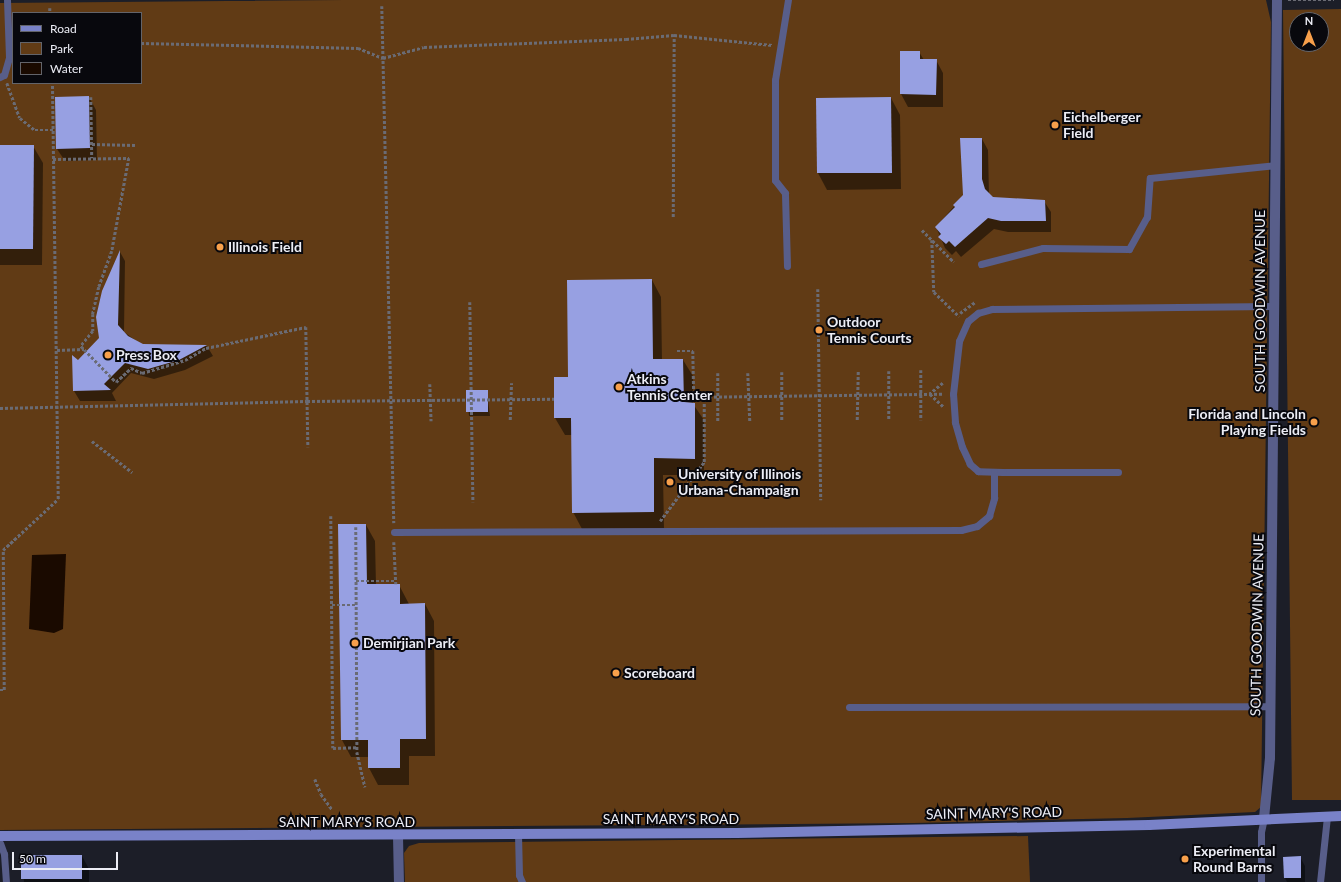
<!DOCTYPE html>
<html>
<head>
<meta charset="utf-8">
<style>
	body { margin:0 }
	#map { position:relative; width:1341px; height:882px; overflow:hidden; background:#1c1e28; font-family:Lato,sans-serif }
	div>[style] { position:absolute }
	[style*='--x'] { left:calc(var(--x)*1px); top:calc(var(--y)*1px); width:calc(var(--w)*1px); rotate:calc(var(--a)*1deg) }
	.green>* { inset:0; background:#613b15 }
	.water>* { inset:0; background:#1a0a00 }
	.shadow>* { inset:0; background:#0007 }
	.building>* { inset:0; background:#97a0e2 }
	.path>* { height:2.5px; margin-top:-1.25px; transform-origin:0; background:repeating-linear-gradient(90deg,#6a6b74 0 3px,transparent 0 5px) }
	.lane>* { height:7px; margin:-3.5px; padding:0 3.5px; transform-origin:3.5px; border-radius:3.5px; background:#585e8a }
	.street>* { height:10px; margin:-5px; padding:0 5px; transform-origin:5px; border-radius:5px; background:#585e8a }
	.secondary>* { height:10px; margin:-5px; padding:0 5px; transform-origin:5px; border-radius:5px; background:#7982c8 }
	.dots>* { width:11px; height:11px; translate:-50% -50%; box-sizing:border-box; border:2px solid #08080d; border-radius:50% }
	span { translate:-50% -50%; white-space:nowrap; text-align:center; line-height:1.15; -webkit-text-stroke:4px #08080d; paint-order:stroke }
	.poi-label { font-size:14px; color:#ecedf5; font-weight:700 }
	.left { translate:0 -50%; text-align:left }
	.right { translate:-100% -50%; text-align:right }
	.street-label { font-size:14px; color:#ecedf5 }
	.legend { position:absolute; left:12px; top:12px; width:130px; height:72px; box-sizing:border-box; background:#08080d; border:1px solid #63646a; margin:0; padding:5px 7px; list-style:none; font-size:12px; color:#ecedf5 }
	.legend li { display:flex; align-items:center; gap:8px; height:20px }
	.legend b { width:20px; border:1px solid #63646a }
	.north { position:absolute; left:1289px; top:12px; width:40px; height:40px; box-sizing:border-box; background:#08080d; border:1px solid #63646a; border-radius:50%; rotate:0deg; font-size:11px; font-weight:700; line-height:16px; text-align:center; color:#ecedf5 }
	.north::after { content:''; display:block; margin:auto; width:14px; height:18px; background:#f8a04b; clip-path:polygon(50% 0,100% 100%,50% 72%,0 100%) }
	.scale { position:absolute; left:12px; top:852px; width:106px; height:18px; box-sizing:border-box; border:2px solid #ecedf5; border-top:0; padding-left:5px; font-size:12px; line-height:14px; white-space:nowrap; color:#ecedf5; -webkit-text-stroke:3px #08080d; paint-order:stroke }
</style>
</head>
<body>
<div id="map">
	<div class="green">
		<div style="clip-path:polygon(evenodd,346px 0,1266px 0,1271px 22px,1261px 807px,1255px 812px,1127px 818px,914px 823px,0 830px,0 3px,346px 0,13px 13px,141px 13px,141px 83px,13px 83px,13px 13px)"></div>
		<div style="clip-path:polygon(evenodd,1341px 9px,1341px 800px,1292px 800px,1283px 10px,1341px 9px,1297px 20px,1321px 20px,1321px 44px,1297px 44px,1297px 20px)"></div>
		<div style="clip-path:polygon(1028px 836px,1030px 882px,405px 882px,404px 853px,409px 846px,419px 843px)"></div>
	</div>
	<div class="water">
		<div style="clip-path:polygon(66px 554px,63px 629px,54px 633px,29px 629px,32px 555px)"></div>
	</div>
	<div class="shadow">
		<div style="clip-path:polygon(919px 52px,924px 60px,936px 60px,943px 73px,943px 107px,908px 107px,901px 94px)"></div>
		<div style="clip-path:polygon(89px 97px,96px 110px,97px 160px,65px 161px,57px 149px)"></div>
		<div style="clip-path:polygon(891px 98px,900px 115px,901px 189px,827px 190px,818px 173px)"></div>
		<div style="clip-path:polygon(982px 139px,988px 150px,989px 195px,992px 198px,1044px 201px,1051px 212px,1051px 232px,1008px 232px,994px 229px,961px 257px,956px 251px,952px 255px,945px 248px,936px 227px,964px 195px)"></div>
		<div style="clip-path:polygon(0 146px,33px 146px,43px 163px,42px 265px,0 265px)"></div>
		<div style="clip-path:polygon(120px 252px,125px 261px,124px 332px,142px 345px,207px 346px,213px 356px,185px 370px,154px 379px,131px 373px,112px 393px,116px 401px,80px 401px,74px 391px,78px 361px,100px 338px,103px 291px)"></div>
		<div style="clip-path:polygon(652px 280px,661px 297px,662px 360px,683px 360px,693px 376px,693px 404px,704px 420px,704px 475px,663px 475px,664px 528px,582px 529px,573px 512px,572px 435px,565px 435px,555px 418px,555px 378px,569px 378px)"></div>
		<div style="clip-path:polygon(467px 391px,487px 391px,490px 416px,469px 416px)"></div>
		<div style="clip-path:polygon(366px 525px,375px 541px,376px 585px,399px 585px,409px 604px,425px 604px,434px 621px,435px 756px,409px 756px,409px 785px,378px 785px,369px 768px,369px 757px,351px 757px,342px 740px)"></div>
		<div style="clip-path:polygon(22px 856px,82px 856px,89px 869px,89px 882px,24px 882px)"></div>
		<div style="clip-path:polygon(1300px 857px,1305px 866px,1305px 882px,1287px 882px,1285px 878px)"></div>
	</div>
	<div class="building">
		<div style="clip-path:polygon(900px 51px,920px 51px,920px 59px,937px 59px,936px 95px,900px 94px)"></div>
		<div style="clip-path:polygon(89px 96px,90px 148px,56px 149px,55px 97px)"></div>
		<div style="clip-path:polygon(891px 97px,892px 173px,817px 173px,816px 98px)"></div>
		<div style="clip-path:polygon(960px 138px,982px 138px,982px 179px,985px 189px,993px 197px,1045px 200px,1046px 221px,1001px 221px,988px 218px,955px 247px,949px 241px,946px 244px,938px 237px,941px 234px,935px 227px,955px 207px,953px 205px,963px 195px)"></div>
		<div style="clip-path:polygon(0 145px,34px 145px,33px 249px,0 249px)"></div>
		<div style="clip-path:polygon(120px 250px,118px 325px,128px 336px,143px 344px,207px 345px,179px 360px,148px 369px,125px 363px,104px 384px,111px 390px,73px 391px,72px 355px,78px 360px,99px 338px,96px 317px,102px 291px)"></div>
		<div style="clip-path:polygon(652px 279px,653px 359px,683px 359px,684px 402px,695px 403px,695px 459px,654px 458px,654px 512px,572px 513px,571px 418px,554px 418px,554px 377px,568px 377px,567px 280px)"></div>
		<div style="clip-path:polygon(466px 390px,488px 390px,488px 412px,466px 412px)"></div>
		<div style="clip-path:polygon(338px 524px,366px 524px,367px 584px,400px 584px,400px 604px,425px 603px,426px 739px,400px 739px,400px 768px,368px 768px,368px 740px,341px 740px)"></div>
		<div style="clip-path:polygon(21px 855px,82px 855px,82px 879px,21px 879px)"></div>
		<div style="clip-path:polygon(1301px 856px,1301px 878px,1284px 878px,1283px 857px)"></div>
	</div>
	<div class="path">
		<div style="--x:1288;--y:0;--w:46;--a:0"></div>
		<div style="--x:382;--y:6;--w:517;--a:88.67"></div>
		<div style="--x:50;--y:8;--w:5;--a:90"></div>
		<div style="--x:141;--y:43;--w:217;--a:1.3"></div>
		<div style="--x:358;--y:48;--w:27;--a:22"></div>
		<div style="--x:383;--y:58;--w:42;--a:-15"></div>
		<div style="--x:424;--y:47;--w:202;--a:-2.3"></div>
		<div style="--x:626;--y:39;--w:48;--a:-4.8"></div>
		<div style="--x:674;--y:35;--w:99;--a:5.8"></div>
		<div style="--x:7;--y:83;--w:37;--a:70"></div>
		<div style="--x:20;--y:118;--w:19;--a:39"></div>
		<div style="--x:35;--y:130;--w:18;--a:0"></div>
		<div style="--x:91;--y:97;--w:61;--a:89.1"></div>
		<div style="--x:92;--y:144;--w:43;--a:1.3"></div>
		<div style="--x:53;--y:159;--w:76;--a:-0.8"></div>
		<div style="--x:129;--y:158;--w:95;--a:100.4"></div>
		<div style="--x:112;--y:251;--w:38;--a:110"></div>
		<div style="--x:99;--y:287;--w:28;--a:103"></div>
		<div style="--x:93;--y:314;--w:17;--a:90"></div>
		<div style="--x:93;--y:331;--w:19;--a:129"></div>
		<div style="--x:81;--y:346;--w:50;--a:45.8"></div>
		<div style="--x:116;--y:382;--w:21;--a:-43"></div>
		<div style="--x:131;--y:368;--w:12;--a:24"></div>
		<div style="--x:142;--y:373;--w:45;--a:-16.8"></div>
		<div style="--x:185;--y:360;--w:24;--a:-30"></div>
		<div style="--x:206;--y:348;--w:102;--a:-11.9"></div>
		<div style="--x:306;--y:327;--w:120;--a:89"></div>
		<div style="--x:673;--y:217;--w:182;--a:-89.7"></div>
		<div style="--x:922;--y:230;--w:45;--a:45"></div>
		<div style="--x:932;--y:240;--w:52;--a:87.8"></div>
		<div style="--x:934;--y:292;--w:35;--a:44"></div>
		<div style="--x:818;--y:289;--w:211;--a:89.2"></div>
		<div style="--x:470;--y:302;--w:200;--a:89.1"></div>
		<div style="--x:960;--y:313;--w:19;--a:-36"></div>
		<div style="--x:57;--y:350;--w:27;--a:-2"></div>
		<div style="--x:677;--y:351;--w:16;--a:0"></div>
		<div style="--x:693;--y:351;--w:46;--a:88.8"></div>
		<div style="--x:921;--y:370;--w:50;--a:90"></div>
		<div style="--x:889;--y:371;--w:49;--a:90"></div>
		<div style="--x:782;--y:372;--w:49;--a:90"></div>
		<div style="--x:718;--y:373;--w:49;--a:90"></div>
		<div style="--x:748;--y:373;--w:48;--a:87.6"></div>
		<div style="--x:943;--y:383;--w:17;--a:140"></div>
		<div style="--x:930;--y:394;--w:19;--a:43"></div>
		<div style="--x:430;--y:384;--w:37;--a:88"></div>
		<div style="--x:684;--y:397;--w:259;--a:-0.7"></div>
		<div style="--x:0;--y:408;--w:307;--a:-1.3"></div>
		<div style="--x:307;--y:401;--w:247;--a:-0.5"></div>
		<div style="--x:510;--y:420;--w:37;--a:-88"></div>
		<div style="--x:857;--y:420;--w:49;--a:-88.8"></div>
		<div style="--x:92;--y:441;--w:51;--a:37.8"></div>
		<div style="--x:331;--y:516;--w:232;--a:89.5"></div>
		<div style="--x:333;--y:748;--w:24;--a:-2"></div>
		<div style="--x:660;--y:521;--w:74;--a:-53.3"></div>
		<div style="--x:704;--y:462;--w:66;--a:-90"></div>
		<div style="--x:356;--y:527;--w:225;--a:89.7"></div>
		<div style="--x:357;--y:752;--w:36;--a:77"></div>
		<div style="--x:394;--y:542;--w:42;--a:87.3"></div>
		<div style="--x:356;--y:581;--w:40;--a:0"></div>
		<div style="--x:332;--y:605;--w:24;--a:0"></div>
		<div style="--x:0;--y:690;--w:4;--a:0"></div>
		<div style="--x:4;--y:690;--w:140;--a:-90.4"></div>
		<div style="--x:3;--y:550;--w:75;--a:-42.8"></div>
		<div style="--x:58;--y:499;--w:416;--a:-90.8"></div>
		<div style="--x:315;--y:779;--w:16;--a:68"></div>
		<div style="--x:321;--y:794;--w:19;--a:54"></div>
	</div>
	<div class="lane">
		<div style="--x:0;--y:77;--w:4;--a:-27"></div>
		<div style="--x:4;--y:75;--w:19;--a:-74"></div>
		<div style="--x:9;--y:57;--w:57;--a:-92"></div>
		<div style="--x:981;--y:264;--w:64;--a:-14.5"></div>
		<div style="--x:1043;--y:248;--w:86;--a:0.7"></div>
		<div style="--x:1129;--y:249;--w:37;--a:-61"></div>
		<div style="--x:1147;--y:217;--w:39;--a:-86"></div>
		<div style="--x:1150;--y:178;--w:126;--a:-5.9"></div>
		<div style="--x:787;--y:266;--w:73;--a:-91.6"></div>
		<div style="--x:785;--y:193;--w:16;--a:-128"></div>
		<div style="--x:775;--y:180;--w:100;--a:-90"></div>
		<div style="--x:775;--y:80;--w:81;--a:-80.8"></div>
		<div style="--x:1118;--y:472;--w:115;--a:180"></div>
		<div style="--x:1003;--y:472;--w:25;--a:-178"></div>
		<div style="--x:978;--y:471;--w:11;--a:-139"></div>
		<div style="--x:970;--y:464;--w:19;--a:-115"></div>
		<div style="--x:962;--y:447;--w:26;--a:-106"></div>
		<div style="--x:955;--y:422;--w:28;--a:-94"></div>
		<div style="--x:953;--y:394;--w:53;--a:-83.5"></div>
		<div style="--x:959;--y:341;--w:22;--a:-66"></div>
		<div style="--x:968;--y:321;--w:13;--a:-39"></div>
		<div style="--x:978;--y:313;--w:15;--a:-16"></div>
		<div style="--x:992;--y:309;--w:282;--a:-0.6"></div>
		<div style="--x:394;--y:532;--w:567;--a:-0.2"></div>
		<div style="--x:961;--y:530;--w:16;--a:-14"></div>
		<div style="--x:977;--y:526;--w:16;--a:-40"></div>
		<div style="--x:989;--y:516;--w:19;--a:-74"></div>
		<div style="--x:994;--y:498;--w:26;--a:-90"></div>
		<div style="--x:849;--y:707;--w:421;--a:-0.1"></div>
		<div style="--x:518;--y:834;--w:41;--a:88.6"></div>
		<div style="--x:519;--y:875;--w:8;--a:67"></div>
		<div style="--x:0;--y:843;--w:12;--a:70"></div>
		<div style="--x:4;--y:854;--w:28;--a:86"></div>
		<div style="--x:1261;--y:882;--w:50;--a:-90"></div>
		<div style="--x:1261;--y:832;--w:14;--a:-78"></div>
		<div style="--x:1320;--y:882;--w:66;--a:-83.9"></div>
	</div>
	<div class="street">
		<div style="--x:1264;--y:818;--w:60;--a:-84.3"></div>
		<div style="--x:1270;--y:758;--w:758;--a:-89.47"></div>
		<div style="--x:398;--y:836;--w:46;--a:88.8"></div>
	</div>
	<div class="secondary">
		<div style="--x:0;--y:836;--w:737;--a:-0.23"></div>
		<div style="--x:737;--y:833;--w:412;--a:-1.1"></div>
		<div style="--x:1149;--y:825;--w:192;--a:-2.7"></div>
	</div>
	<div class="dots">
		<div style="left:1055px;top:125px;background:#f8a04b"></div>
		<div style="left:220px;top:247px;background:#f8a04b"></div>
		<div style="left:819px;top:330px;background:#f8a04b"></div>
		<div style="left:108px;top:355px;background:#f8a04b"></div>
		<div style="left:619px;top:387px;background:#f8a04b"></div>
		<div style="left:1314px;top:422px;background:#f8a04b"></div>
		<div style="left:670px;top:482px;background:#f8a04b"></div>
		<div style="left:355px;top:643px;background:#f8a04b"></div>
		<div style="left:616px;top:673px;background:#f8a04b"></div>
		<div style="left:1185px;top:859px;background:#f8a04b"></div>
	</div>
	<div class="poi-label">
		<span class="left" style="left:1063px;top:125px">Eichelberger<br>Field</span>
		<span class="left" style="left:228px;top:247px">Illinois Field</span>
		<span class="left" style="left:827px;top:330px">Outdoor<br>Tennis Courts</span>
		<span class="left" style="left:116px;top:355px">Press Box</span>
		<span class="left" style="left:627px;top:387px">Atkins<br>Tennis Center</span>
		<span class="right" style="left:1306px;top:422px">Florida and Lincoln<br>Playing Fields</span>
		<span class="left" style="left:678px;top:482px">University of Illinois<br>Urbana-Champaign</span>
		<span class="left" style="left:363px;top:643px">Demirjian Park</span>
		<span class="left" style="left:624px;top:673px">Scoreboard</span>
		<span class="left" style="left:1193px;top:859px">Experimental<br>Round Barns</span>
	</div>
	<div class="street-label">
		<span style="left:1260px;top:301px;rotate:-90deg">SOUTH GOODWIN AVENUE</span>
		<span style="left:1257px;top:625px;rotate:-89deg">SOUTH GOODWIN AVENUE</span>
		<span style="left:994px;top:813px;rotate:-1deg">SAINT MARY'S ROAD</span>
		<span style="left:671px;top:819px">SAINT MARY'S ROAD</span>
		<span style="left:347px;top:822px">SAINT MARY'S ROAD</span>
	</div>
	<ul class="legend">
	<li><b style="height:5px;background:#7982c8"></b>Road</li>
	<li><b style="height:11px;background:#613b15"></b>Park</li>
	<li><b style="height:11px;background:#1a0a00"></b>Water</li>
	</ul>
	<div class="north">N</div>
	<div class="scale">50 m</div>
</div>
</body>
</html>
